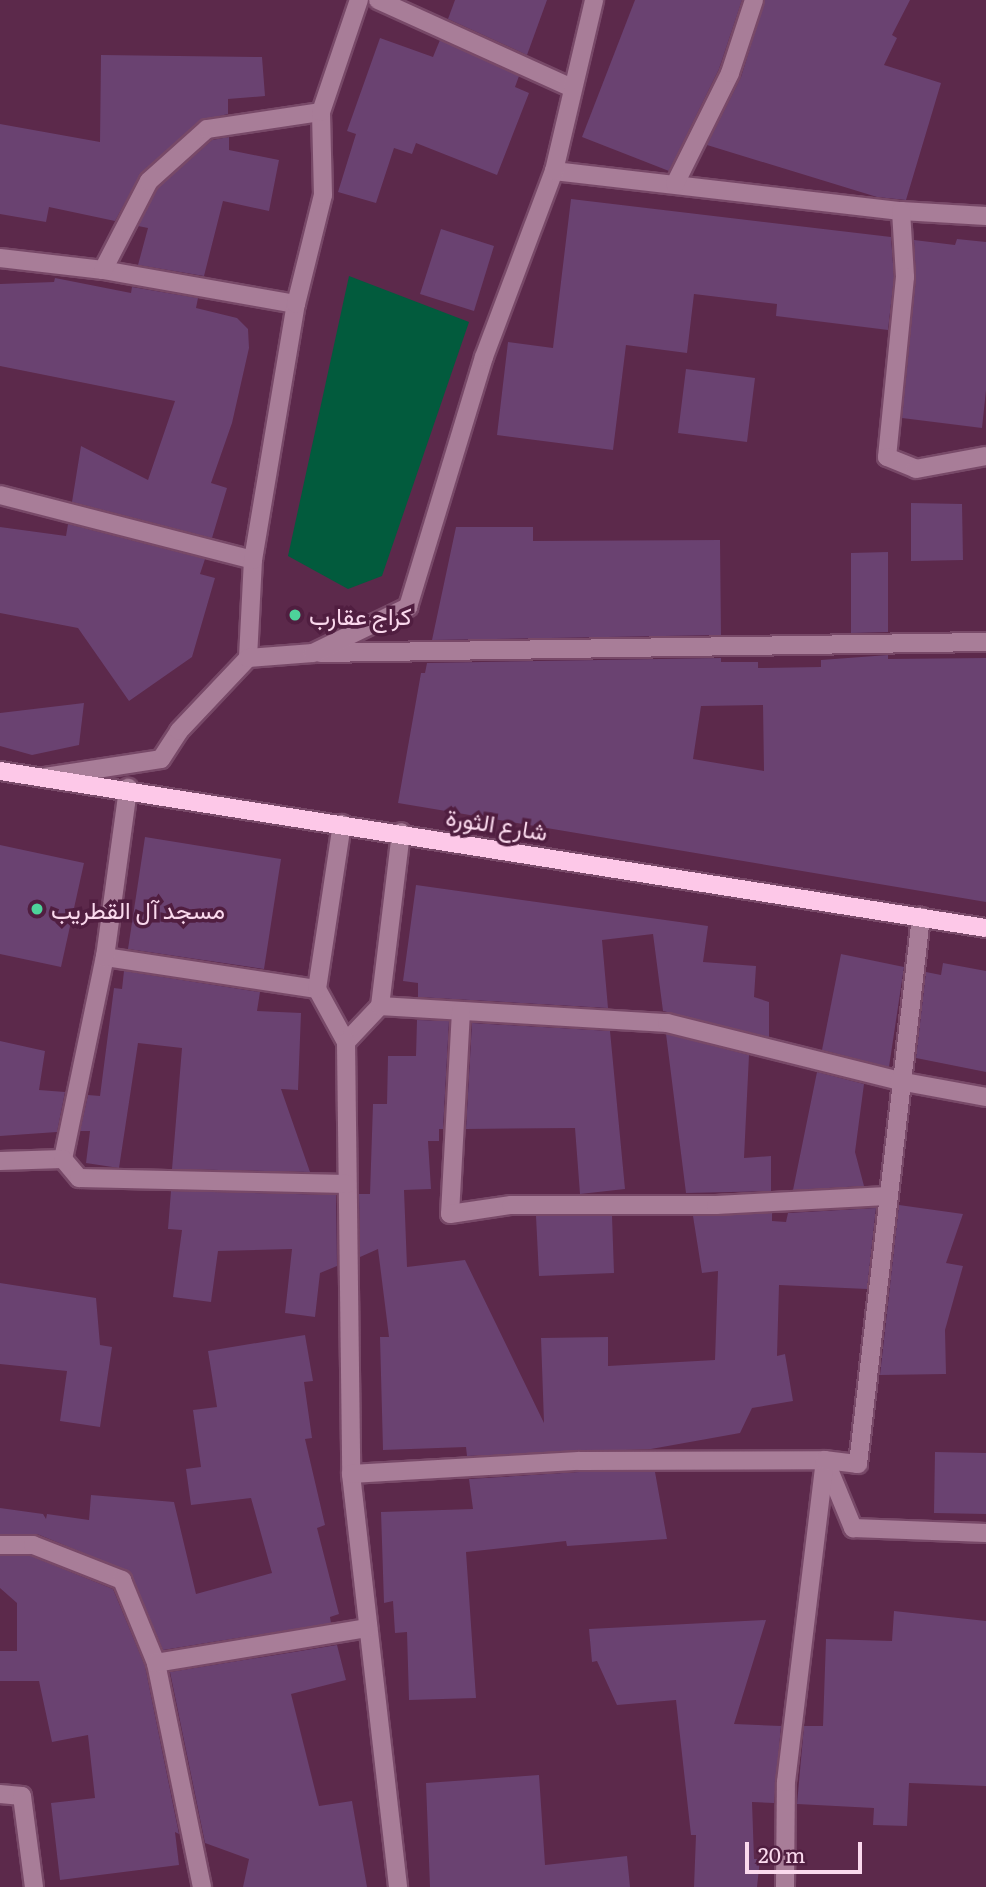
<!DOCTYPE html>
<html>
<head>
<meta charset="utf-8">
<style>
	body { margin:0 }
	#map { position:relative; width:986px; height:1887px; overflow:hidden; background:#5c294b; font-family:Literata,Vazirmatn,serif }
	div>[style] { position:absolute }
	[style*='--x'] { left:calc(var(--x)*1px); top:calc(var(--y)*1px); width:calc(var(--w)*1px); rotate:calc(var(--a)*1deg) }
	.green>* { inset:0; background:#025b3d }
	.building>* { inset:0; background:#6a4271 }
	.roads { filter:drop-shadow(2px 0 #784968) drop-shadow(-2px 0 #784968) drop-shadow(0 2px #784968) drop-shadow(0 -2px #784968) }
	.minor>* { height:18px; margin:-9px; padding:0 9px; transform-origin:9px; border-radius:9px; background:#a87d98 }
	.major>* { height:18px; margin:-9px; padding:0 9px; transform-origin:9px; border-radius:9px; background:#fdc8e8 }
	.dots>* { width:19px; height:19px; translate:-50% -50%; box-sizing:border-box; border:4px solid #501e40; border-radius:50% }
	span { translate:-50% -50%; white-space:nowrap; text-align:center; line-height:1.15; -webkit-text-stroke:7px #501e40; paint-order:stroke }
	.poi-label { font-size:24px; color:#fad9ed }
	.left { translate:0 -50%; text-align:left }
	.street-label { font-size:24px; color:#fad9ed }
	.scale { position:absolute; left:745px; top:1842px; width:117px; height:32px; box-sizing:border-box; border:4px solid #fad9ed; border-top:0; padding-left:9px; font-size:21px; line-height:24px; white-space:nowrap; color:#fad9ed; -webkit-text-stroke:5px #501e40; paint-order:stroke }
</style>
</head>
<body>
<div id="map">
	<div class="green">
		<div style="clip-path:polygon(349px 276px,469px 322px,382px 576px,348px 589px,288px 556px)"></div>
	</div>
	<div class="building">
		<div style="clip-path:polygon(455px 0,547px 0,527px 55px,448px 19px)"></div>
		<div style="clip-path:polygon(635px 0,742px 0,719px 69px,669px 171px,582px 137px)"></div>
		<div style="clip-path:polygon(765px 0,910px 0,892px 35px,897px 38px,884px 65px,941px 83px,906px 200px,877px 197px,707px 145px,741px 77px)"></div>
		<div style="clip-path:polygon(380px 38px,433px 57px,440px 40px,519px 76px,515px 87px,529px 93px,497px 175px,416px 143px,412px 154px,394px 148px,376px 203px,338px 192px,356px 134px,347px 131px)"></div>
		<div style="clip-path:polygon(101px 55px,262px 57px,265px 96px,228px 99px,228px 114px,199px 121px,141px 173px,115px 221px,49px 207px,46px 222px,0 214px,0 124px,100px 142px)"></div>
		<div style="clip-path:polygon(229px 137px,229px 150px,279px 160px,269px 211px,223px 201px,204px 276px,138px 265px,148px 228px,138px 226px,158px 188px,212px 140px)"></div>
		<div style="clip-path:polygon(571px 199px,891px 237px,894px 277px,888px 330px,776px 316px,777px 304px,694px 294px,687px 353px,626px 345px,613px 450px,497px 435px,508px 342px,553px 348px)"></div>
		<div style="clip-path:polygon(441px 229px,494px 246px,474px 311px,420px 294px)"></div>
		<div style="clip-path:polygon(957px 239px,986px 242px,986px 390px,982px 428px,902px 418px,916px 278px,914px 240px,955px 245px)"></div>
		<div style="clip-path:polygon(55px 278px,131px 293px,132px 287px,198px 298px,196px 308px,237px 318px,248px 329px,249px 348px,232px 423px,211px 483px,227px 488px,212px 538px,72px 502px,81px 446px,148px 480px,175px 401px,0 366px,0 284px,54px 282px)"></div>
		<div style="clip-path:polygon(686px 369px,755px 378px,747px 442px,678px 433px)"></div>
		<div style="clip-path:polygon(911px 503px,962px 504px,963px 560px,911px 561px)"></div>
		<div style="clip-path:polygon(68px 524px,205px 559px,200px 574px,215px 578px,192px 657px,129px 701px,78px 628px,0 613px,0 527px,66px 536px)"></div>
		<div style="clip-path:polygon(456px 527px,533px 527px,533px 541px,720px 540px,721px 635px,432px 640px)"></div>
		<div style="clip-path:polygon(888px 552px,888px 632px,851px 633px,851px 553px)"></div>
		<div style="clip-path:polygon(evenodd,888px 655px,888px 659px,986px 658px,986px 902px,398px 803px,421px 673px,425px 673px,427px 663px,721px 658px,721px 662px,758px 662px,758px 668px,821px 667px,821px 660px,888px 655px,763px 705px,764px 771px,693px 759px,701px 706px,763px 705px)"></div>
		<div style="clip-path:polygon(84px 703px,79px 745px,32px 755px,0 746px,0 713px)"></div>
		<div style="clip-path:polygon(145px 837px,281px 859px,264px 969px,128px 949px)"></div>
		<div style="clip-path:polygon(0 845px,84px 863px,61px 967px,0 954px)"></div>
		<div style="clip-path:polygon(416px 885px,708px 926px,703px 962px,756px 966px,754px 997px,769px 1002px,769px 1037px,663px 1011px,653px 934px,602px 940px,608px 1008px,418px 997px,418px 983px,403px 981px)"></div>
		<div style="clip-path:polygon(841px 954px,904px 967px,889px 1067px,822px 1050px)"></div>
		<div style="clip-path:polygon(943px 963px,986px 971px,986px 1072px,916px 1058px,926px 972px,941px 975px)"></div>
		<div style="clip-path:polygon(124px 971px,260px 992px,257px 1011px,301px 1013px,298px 1090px,281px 1089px,310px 1172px,172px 1169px,182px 1048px,138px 1043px,119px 1168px,86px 1163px,90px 1131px,80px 1131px,88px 1095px,100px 1096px,114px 988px,122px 989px)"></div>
		<div style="clip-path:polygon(417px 1020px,449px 1021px,443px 1129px,439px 1129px,439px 1141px,428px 1141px,431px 1189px,404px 1190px,407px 1267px,465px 1260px,544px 1423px,541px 1338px,608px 1337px,608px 1366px,715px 1360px,718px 1271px,702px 1273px,693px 1216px,772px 1213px,772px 1221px,786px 1222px,788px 1213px,876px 1208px,867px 1289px,779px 1285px,777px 1356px,785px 1354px,793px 1401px,752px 1408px,740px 1433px,651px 1449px,467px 1456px,466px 1447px,383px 1450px,380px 1337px,389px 1337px,378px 1249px,360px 1257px,359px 1194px,370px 1194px,373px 1104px,387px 1104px,388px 1056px,416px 1056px)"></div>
		<div style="clip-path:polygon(472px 1023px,610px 1031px,625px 1189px,580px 1194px,575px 1128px,466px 1129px)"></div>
		<div style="clip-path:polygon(666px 1034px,749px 1055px,744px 1158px,771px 1156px,771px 1191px,686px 1193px)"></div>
		<div style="clip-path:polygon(0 1041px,45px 1051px,39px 1090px,65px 1092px,57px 1132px,0 1136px)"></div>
		<div style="clip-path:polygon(817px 1072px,864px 1084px,855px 1152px,864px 1186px,793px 1190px)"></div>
		<div style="clip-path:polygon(171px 1191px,336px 1195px,337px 1266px,320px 1273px,315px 1317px,285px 1313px,292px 1249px,218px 1251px,211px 1302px,173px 1297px,182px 1230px,168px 1229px)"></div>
		<div style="clip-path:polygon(899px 1205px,963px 1214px,946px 1263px,963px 1266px,945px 1330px,946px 1374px,880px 1375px)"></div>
		<div style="clip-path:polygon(536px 1216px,612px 1216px,614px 1273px,539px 1276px)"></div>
		<div style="clip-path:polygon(0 1283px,96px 1298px,100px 1345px,112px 1347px,100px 1427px,60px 1421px,67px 1371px,0 1364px)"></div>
		<div style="clip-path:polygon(305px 1335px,313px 1381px,304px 1382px,312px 1438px,305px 1439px,325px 1525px,317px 1528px,339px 1614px,330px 1617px,331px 1623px,163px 1650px,130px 1572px,37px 1534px,0 1534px,0 1508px,43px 1514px,46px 1519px,47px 1514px,89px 1520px,91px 1495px,174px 1502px,196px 1594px,272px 1573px,251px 1498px,191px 1505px,186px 1469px,201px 1467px,193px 1410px,217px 1407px,208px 1351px)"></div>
		<div style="clip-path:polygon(935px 1452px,986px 1453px,986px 1514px,934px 1513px)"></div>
		<div style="clip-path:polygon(579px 1472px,655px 1472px,667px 1539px,567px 1546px,566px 1541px,466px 1552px,476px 1698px,409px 1700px,407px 1632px,395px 1633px,393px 1601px,384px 1603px,381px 1512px,473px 1509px,469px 1479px)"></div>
		<div style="clip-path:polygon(0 1556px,31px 1556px,113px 1589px,145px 1666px,179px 1834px,175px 1832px,179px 1865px,60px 1880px,51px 1803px,95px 1798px,88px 1735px,52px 1742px,39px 1681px,0 1681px,0 1651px,17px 1651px,17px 1603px,0 1588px)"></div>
		<div style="clip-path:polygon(894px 1611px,986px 1621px,986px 1786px,909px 1783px,907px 1826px,873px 1825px,874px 1808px,797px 1804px,804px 1726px,823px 1726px,826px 1639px,892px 1641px)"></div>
		<div style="clip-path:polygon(766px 1620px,734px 1724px,781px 1726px,774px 1803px,752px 1802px,754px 1859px,760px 1859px,757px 1887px,694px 1887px,696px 1835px,691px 1835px,676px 1700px,617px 1705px,597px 1661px,592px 1662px,589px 1629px)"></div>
		<div style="clip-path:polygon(337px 1645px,346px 1680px,291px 1694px,319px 1806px,352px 1801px,367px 1887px,243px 1887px,249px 1859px,205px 1843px,170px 1672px)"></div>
		<div style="clip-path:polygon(539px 1775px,545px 1865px,627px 1856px,630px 1887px,430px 1887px,426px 1783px)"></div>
	</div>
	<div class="roads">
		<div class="minor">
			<div style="--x:378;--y:0;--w:211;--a:24.4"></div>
			<div style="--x:554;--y:171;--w:349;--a:6.6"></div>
			<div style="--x:901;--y:211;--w:85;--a:3.4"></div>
			<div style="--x:675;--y:184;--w:124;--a:-63.6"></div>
			<div style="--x:730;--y:73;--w:77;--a:-71.8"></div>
			<div style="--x:901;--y:211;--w:66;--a:86.5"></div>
			<div style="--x:905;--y:277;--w:181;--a:95.7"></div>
			<div style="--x:887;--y:457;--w:31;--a:22"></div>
			<div style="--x:916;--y:469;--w:71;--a:-10.5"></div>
			<div style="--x:0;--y:258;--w:104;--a:6.6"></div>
			<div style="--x:103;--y:270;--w:196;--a:10"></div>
			<div style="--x:103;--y:270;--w:100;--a:-62.7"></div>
			<div style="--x:149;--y:181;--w:78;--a:-41.9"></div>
			<div style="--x:207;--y:129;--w:115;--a:-8.5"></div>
			<div style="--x:0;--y:495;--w:261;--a:14.4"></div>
			<div style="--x:320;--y:653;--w:666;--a:-0.95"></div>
			<div style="--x:248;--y:658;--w:98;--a:-87.1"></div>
			<div style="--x:253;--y:560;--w:260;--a:-80.5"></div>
			<div style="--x:296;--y:304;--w:112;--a:-76.1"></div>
			<div style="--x:323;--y:195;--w:83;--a:-91.4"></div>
			<div style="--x:321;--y:112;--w:118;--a:-71.3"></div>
			<div style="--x:45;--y:777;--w:117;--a:-8.8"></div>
			<div style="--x:161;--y:759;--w:33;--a:-57"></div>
			<div style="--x:179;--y:731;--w:100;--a:-46.6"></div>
			<div style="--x:248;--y:658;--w:65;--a:-4.4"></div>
			<div style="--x:313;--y:653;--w:106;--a:-25.8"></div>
			<div style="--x:408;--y:607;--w:261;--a:-73.1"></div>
			<div style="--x:484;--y:357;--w:199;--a:-69.4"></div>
			<div style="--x:554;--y:171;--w:176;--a:-76.8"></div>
			<div style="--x:105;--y:957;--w:214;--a:8.6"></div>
			<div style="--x:317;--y:989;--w:60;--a:61.3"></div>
			<div style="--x:346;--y:1042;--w:50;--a:-46.6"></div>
			<div style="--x:380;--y:1006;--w:175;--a:-83.1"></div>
			<div style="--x:317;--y:989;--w:167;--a:-81.4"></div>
			<div style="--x:380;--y:1006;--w:288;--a:3.4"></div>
			<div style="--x:667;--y:1023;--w:239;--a:14"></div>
			<div style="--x:899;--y:1081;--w:88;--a:10.4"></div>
			<div style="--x:461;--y:1011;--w:203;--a:93.1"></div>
			<div style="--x:450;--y:1214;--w:62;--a:-8.4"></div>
			<div style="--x:511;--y:1205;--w:205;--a:0"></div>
			<div style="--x:716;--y:1205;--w:171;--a:-3"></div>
			<div style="--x:346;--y:1042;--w:432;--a:89.3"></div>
			<div style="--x:351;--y:1474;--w:416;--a:83.5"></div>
			<div style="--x:63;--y:1159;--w:206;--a:-78.3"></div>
			<div style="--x:105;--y:957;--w:171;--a:-82.2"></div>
			<div style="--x:0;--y:1161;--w:63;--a:-1.8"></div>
			<div style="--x:63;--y:1159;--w:25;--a:50"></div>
			<div style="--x:79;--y:1178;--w:268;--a:1.3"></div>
			<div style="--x:351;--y:1474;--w:228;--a:-3.3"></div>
			<div style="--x:579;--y:1461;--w:246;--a:-0.2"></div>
			<div style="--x:825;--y:1460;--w:74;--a:67.6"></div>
			<div style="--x:853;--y:1528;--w:133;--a:2.2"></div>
			<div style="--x:0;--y:1545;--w:33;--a:0"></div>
			<div style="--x:33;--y:1545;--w:96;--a:21.5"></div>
			<div style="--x:122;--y:1580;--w:90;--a:67.7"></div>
			<div style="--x:156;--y:1663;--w:229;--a:78.4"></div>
			<div style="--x:156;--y:1663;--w:215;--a:-9.4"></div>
			<div style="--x:0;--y:1794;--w:22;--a:5"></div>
			<div style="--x:22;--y:1796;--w:92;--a:82.5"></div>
			<div style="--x:785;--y:1887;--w:105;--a:-89.5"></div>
			<div style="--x:786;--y:1782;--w:324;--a:-83.1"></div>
			<div style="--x:825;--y:1460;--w:33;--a:7"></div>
			<div style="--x:858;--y:1464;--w:551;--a:-83.43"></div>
		</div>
		<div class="major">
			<div style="--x:0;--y:771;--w:998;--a:9.05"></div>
		</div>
	</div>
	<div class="dots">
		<div style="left:295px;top:615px;background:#4dd39a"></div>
		<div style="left:37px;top:909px;background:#4dd39a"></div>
	</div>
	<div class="poi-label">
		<span class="left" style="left:309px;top:615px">كراج عقارب</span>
		<span class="left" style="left:51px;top:909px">مسجد آل القطريب</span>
	</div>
	<div class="street-label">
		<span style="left:497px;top:823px;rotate:9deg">شارع الثورة</span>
	</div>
	<div class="scale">20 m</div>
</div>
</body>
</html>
